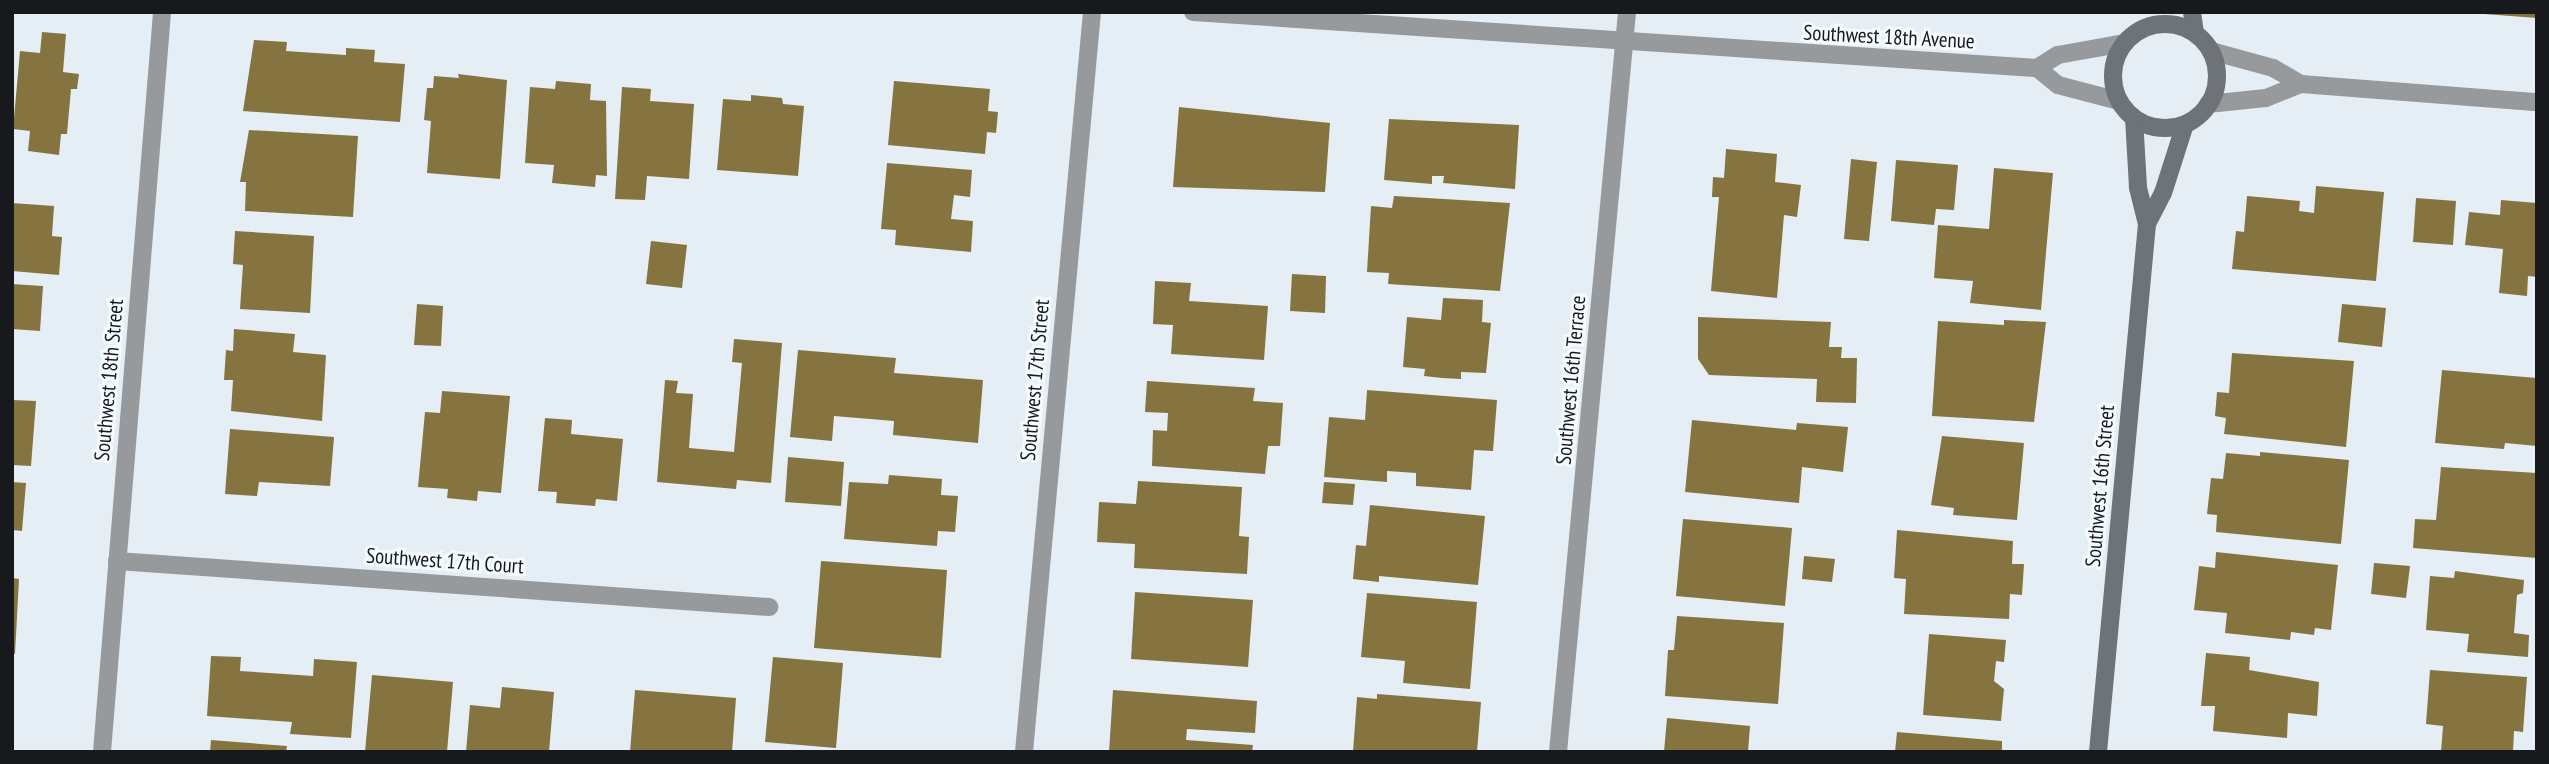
<!DOCTYPE html>
<html>
<head>
<meta charset="utf-8">
<style>
	body { margin:0 }
	#map { position:relative; width:2549px; height:764px; overflow:hidden; background:#e5eef5; font-family:"PT Sans Narrow",sans-serif }
	div>[style] { position:absolute }
	[style*='--x'] { left:calc(var(--x)*1px); top:calc(var(--y)*1px); width:calc(var(--w)*1px); rotate:calc(var(--a)*1deg) }
	.building>* { inset:0; background:#85743f }
	.street>* { height:18px; margin:-9px; padding:0 9px; transform-origin:9px; border-radius:9px; background:#979a9d }
	.secondary>* { height:18px; margin:-9px; padding:0 9px; transform-origin:9px; border-radius:9px; background:#6e7377 }
	.secondary>.ring { margin:-9px; padding:0; box-sizing:content-box; background:none; border:18px solid #6e7377; border-radius:50% }
	span { translate:-50% -50%; white-space:nowrap; text-align:center; line-height:1.15; -webkit-text-stroke:6px #f6fbff; paint-order:stroke }
	.street-label { font-size:21px; color:#17191c }
	.frame { position:absolute; inset:0; border:14px solid #17191c; pointer-events:none }
</style>
</head>
<body>
<div id="map">
	<div class="building">
		<div style="clip-path:polygon(2485px 12px,2537px 12px,2537px 18px,2484px 14px)"></div>
		<div style="clip-path:polygon(42px 32px,66px 34px,63px 72px,79px 74px,77px 89px,71px 89px,67px 134px,61px 134px,59px 155px,28px 151px,30px 131px,13px 129px,20px 51px,40px 53px)"></div>
		<div style="clip-path:polygon(254px 40px,287px 42px,286px 51px,346px 55px,346px 48px,375px 50px,374px 62px,405px 64px,400px 122px,243px 111px)"></div>
		<div style="clip-path:polygon(458px 74px,507px 80px,500px 179px,427px 173px,431px 121px,424px 120px,427px 88px,433px 88px,434px 76px,459px 78px)"></div>
		<div style="clip-path:polygon(556px 81px,591px 84px,590px 100px,606px 101px,607px 176px,596px 175px,595px 187px,552px 183px,554px 165px,525px 163px,530px 87px,555px 89px)"></div>
		<div style="clip-path:polygon(894px 81px,990px 89px,988px 111px,998px 112px,997px 123px,996px 133px,987px 132px,985px 154px,888px 145px)"></div>
		<div style="clip-path:polygon(622px 87px,651px 89px,650px 101px,694px 104px,689px 179px,647px 176px,645px 200px,615px 199px)"></div>
		<div style="clip-path:polygon(751px 95px,782px 98px,783px 104px,804px 106px,798px 176px,717px 170px,723px 99px,751px 101px)"></div>
		<div style="clip-path:polygon(1179px 107px,1330px 123px,1325px 192px,1173px 187px)"></div>
		<div style="clip-path:polygon(1389px 119px,1519px 125px,1515px 189px,1443px 183px,1444px 176px,1432px 176px,1432px 184px,1384px 180px)"></div>
		<div style="clip-path:polygon(249px 130px,358px 136px,353px 217px,245px 211px,246px 182px,240px 182px)"></div>
		<div style="clip-path:polygon(1726px 149px,1777px 154px,1775px 182px,1801px 185px,1797px 217px,1784px 215px,1777px 298px,1711px 291px,1719px 197px,1712px 197px,1713px 177px,1724px 178px)"></div>
		<div style="clip-path:polygon(1851px 159px,1877px 162px,1869px 241px,1844px 239px)"></div>
		<div style="clip-path:polygon(1896px 160px,1958px 165px,1954px 210px,1936px 209px,1934px 225px,1891px 221px)"></div>
		<div style="clip-path:polygon(887px 163px,972px 170px,970px 197px,954px 195px,951px 219px,973px 221px,971px 252px,895px 245px,896px 230px,881px 229px)"></div>
		<div style="clip-path:polygon(1994px 168px,2053px 173px,2041px 310px,1970px 303px,1973px 281px,1934px 278px,1938px 225px,1989px 229px)"></div>
		<div style="clip-path:polygon(2316px 186px,2384px 192px,2376px 281px,2232px 269px,2236px 231px,2244px 232px,2247px 196px,2300px 201px,2299px 211px,2314px 213px)"></div>
		<div style="clip-path:polygon(1394px 196px,1510px 203px,1500px 291px,1388px 284px,1389px 273px,1367px 272px,1371px 206px,1392px 208px)"></div>
		<div style="clip-path:polygon(2416px 198px,2456px 201px,2453px 245px,2413px 242px)"></div>
		<div style="clip-path:polygon(2501px 200px,2537px 203px,2537px 277px,2528px 276px,2527px 296px,2499px 293px,2503px 249px,2465px 245px,2469px 212px,2500px 215px)"></div>
		<div style="clip-path:polygon(12px 203px,54px 206px,52px 236px,62px 237px,59px 275px,12px 271px)"></div>
		<div style="clip-path:polygon(235px 231px,314px 236px,310px 313px,240px 309px,243px 265px,233px 264px)"></div>
		<div style="clip-path:polygon(651px 241px,687px 245px,682px 288px,646px 284px)"></div>
		<div style="clip-path:polygon(1292px 274px,1326px 276px,1325px 313px,1290px 311px)"></div>
		<div style="clip-path:polygon(1155px 281px,1191px 283px,1189px 301px,1268px 306px,1264px 360px,1171px 354px,1173px 325px,1153px 324px)"></div>
		<div style="clip-path:polygon(12px 284px,43px 286px,40px 331px,12px 329px)"></div>
		<div style="clip-path:polygon(1443px 298px,1483px 300px,1482px 322px,1491px 323px,1486px 373px,1461px 372px,1461px 379px,1442px 378px,1424px 376px,1425px 369px,1403px 367px,1407px 317px,1441px 320px)"></div>
		<div style="clip-path:polygon(417px 304px,443px 306px,441px 346px,414px 345px)"></div>
		<div style="clip-path:polygon(2342px 304px,2386px 308px,2382px 347px,2338px 342px)"></div>
		<div style="clip-path:polygon(1698px 317px,1831px 322px,1829px 347px,1842px 347px,1841px 358px,1857px 358px,1856px 403px,1816px 402px,1817px 379px,1709px 375px,1698px 359px)"></div>
		<div style="clip-path:polygon(2004px 320px,2046px 322px,2034px 422px,1932px 416px,1938px 321px,2004px 325px)"></div>
		<div style="clip-path:polygon(234px 329px,295px 334px,293px 352px,326px 355px,322px 421px,231px 411px,233px 380px,224px 380px,226px 350px,233px 351px)"></div>
		<div style="clip-path:polygon(734px 339px,782px 343px,771px 483px,737px 480px,736px 489px,657px 482px,665px 380px,678px 381px,676px 393px,693px 394px,689px 448px,734px 452px,742px 363px,732px 362px)"></div>
		<div style="clip-path:polygon(798px 350px,896px 358px,894px 373px,983px 380px,978px 443px,893px 435px,894px 421px,834px 416px,832px 441px,790px 437px)"></div>
		<div style="clip-path:polygon(2232px 353px,2354px 361px,2346px 447px,2224px 434px,2226px 418px,2215px 416px,2217px 392px,2229px 393px)"></div>
		<div style="clip-path:polygon(2442px 370px,2537px 378px,2537px 446px,2505px 443px,2504px 449px,2435px 443px)"></div>
		<div style="clip-path:polygon(1147px 381px,1255px 388px,1253px 401px,1283px 403px,1280px 446px,1268px 446px,1265px 474px,1152px 466px,1153px 430px,1167px 431px,1168px 413px,1145px 412px)"></div>
		<div style="clip-path:polygon(1367px 390px,1497px 400px,1493px 451px,1474px 450px,1471px 490px,1416px 486px,1416px 473px,1387px 471px,1387px 482px,1324px 477px,1329px 417px,1365px 420px)"></div>
		<div style="clip-path:polygon(442px 391px,510px 396px,501px 493px,478px 491px,477px 501px,447px 498px,448px 489px,418px 487px,425px 412px,440px 413px)"></div>
		<div style="clip-path:polygon(12px 400px,36px 401px,31px 466px,12px 465px)"></div>
		<div style="clip-path:polygon(545px 418px,572px 420px,571px 434px,623px 439px,617px 501px,596px 499px,595px 506px,556px 503px,557px 492px,538px 491px)"></div>
		<div style="clip-path:polygon(1692px 420px,1796px 430px,1797px 423px,1848px 427px,1843px 472px,1802px 467px,1799px 503px,1685px 492px)"></div>
		<div style="clip-path:polygon(230px 429px,334px 437px,330px 486px,259px 482px,257px 496px,225px 494px)"></div>
		<div style="clip-path:polygon(1942px 436px,2024px 443px,2017px 520px,1953px 515px,1954px 508px,1931px 505px)"></div>
		<div style="clip-path:polygon(2260px 452px,2349px 460px,2341px 544px,2216px 532px,2217px 515px,2207px 514px,2211px 478px,2223px 479px,2226px 453px,2260px 456px)"></div>
		<div style="clip-path:polygon(788px 457px,844px 462px,841px 506px,785px 502px)"></div>
		<div style="clip-path:polygon(2441px 467px,2537px 473px,2537px 558px,2413px 548px,2415px 519px,2436px 520px)"></div>
		<div style="clip-path:polygon(889px 475px,942px 479px,941px 495px,958px 496px,955px 532px,938px 531px,937px 546px,844px 539px,849px 482px,888px 484px)"></div>
		<div style="clip-path:polygon(1138px 481px,1242px 487px,1239px 536px,1249px 537px,1247px 574px,1134px 568px,1135px 544px,1097px 542px,1099px 502px,1136px 504px)"></div>
		<div style="clip-path:polygon(12px 482px,26px 483px,22px 531px,12px 530px)"></div>
		<div style="clip-path:polygon(1324px 482px,1355px 484px,1353px 505px,1322px 503px)"></div>
		<div style="clip-path:polygon(1370px 505px,1485px 516px,1478px 585px,1379px 576px,1379px 582px,1353px 579px,1356px 545px,1366px 546px)"></div>
		<div style="clip-path:polygon(1683px 519px,1792px 528px,1785px 606px,1676px 596px)"></div>
		<div style="clip-path:polygon(1897px 530px,2013px 541px,2012px 564px,2024px 564px,2022px 595px,2010px 594px,2009px 619px,1904px 614px,1906px 579px,1894px 578px)"></div>
		<div style="clip-path:polygon(2216px 552px,2338px 565px,2331px 630px,2315px 628px,2314px 635px,2291px 632px,2290px 640px,2225px 633px,2227px 613px,2194px 610px,2199px 566px,2215px 568px)"></div>
		<div style="clip-path:polygon(1804px 556px,1835px 559px,1832px 582px,1802px 579px)"></div>
		<div style="clip-path:polygon(821px 561px,947px 570px,941px 658px,814px 648px)"></div>
		<div style="clip-path:polygon(2374px 563px,2410px 566px,2406px 598px,2371px 594px)"></div>
		<div style="clip-path:polygon(2455px 571px,2524px 580px,2523px 593px,2517px 595px,2514px 633px,2529px 635px,2528px 657px,2467px 652px,2469px 634px,2426px 630px,2430px 576px,2454px 578px)"></div>
		<div style="clip-path:polygon(12px 578px,19px 579px,15px 654px,12px 653px)"></div>
		<div style="clip-path:polygon(1135px 592px,1253px 600px,1248px 667px,1131px 659px)"></div>
		<div style="clip-path:polygon(1367px 593px,1477px 602px,1470px 689px,1403px 683px,1405px 661px,1361px 657px)"></div>
		<div style="clip-path:polygon(1677px 616px,1784px 623px,1778px 704px,1665px 696px,1668px 650px,1674px 650px)"></div>
		<div style="clip-path:polygon(1929px 634px,2006px 640px,2004px 662px,1996px 661px,1994px 681px,2004px 689px,2001px 721px,1923px 715px)"></div>
		<div style="clip-path:polygon(2206px 653px,2250px 657px,2249px 670px,2319px 682px,2317px 716px,2288px 713px,2287px 738px,2213px 731px,2215px 706px,2201px 706px)"></div>
		<div style="clip-path:polygon(211px 656px,241px 657px,240px 671px,313px 676px,314px 659px,357px 662px,351px 738px,290px 734px,292px 722px,207px 716px)"></div>
		<div style="clip-path:polygon(773px 657px,843px 663px,836px 748px,765px 742px)"></div>
		<div style="clip-path:polygon(2430px 670px,2527px 677px,2523px 732px,2514px 731px,2513px 752px,2441px 752px,2443px 726px,2426px 724px)"></div>
		<div style="clip-path:polygon(372px 675px,453px 682px,447px 752px,365px 752px)"></div>
		<div style="clip-path:polygon(502px 687px,554px 692px,549px 752px,466px 752px,470px 705px,500px 708px)"></div>
		<div style="clip-path:polygon(635px 690px,736px 698px,732px 752px,630px 752px)"></div>
		<div style="clip-path:polygon(1113px 690px,1257px 701px,1255px 733px,1187px 729px,1186px 740px,1253px 745px,1252px 752px,1109px 752px)"></div>
		<div style="clip-path:polygon(1377px 694px,1481px 702px,1477px 752px,1353px 752px,1357px 697px,1377px 699px)"></div>
		<div style="clip-path:polygon(1667px 718px,1750px 726px,1748px 752px,1664px 752px)"></div>
		<div style="clip-path:polygon(1897px 732px,2002px 741px,2002px 752px,1895px 752px)"></div>
		<div style="clip-path:polygon(211px 740px,287px 746px,286px 752px,210px 752px)"></div>
	</div>
	<div class="street">
		<div style="--x:1193;--y:12;--w:846;--a:3.8"></div>
		<div style="--x:2037;--y:68;--w:25;--a:-32"></div>
		<div style="--x:2058;--y:55;--w:67;--a:-10.3"></div>
		<div style="--x:2211;--y:51;--w:64;--a:15.3"></div>
		<div style="--x:2273;--y:68;--w:32;--a:30"></div>
		<div style="--x:2301;--y:84;--w:237;--a:4.4"></div>
		<div style="--x:2037;--y:68;--w:27;--a:39"></div>
		<div style="--x:2058;--y:85;--w:63;--a:14.7"></div>
		<div style="--x:2208;--y:104;--w:58;--a:-5.9"></div>
		<div style="--x:2266;--y:98;--w:38;--a:-22"></div>
		<div style="--x:117;--y:561;--w:654;--a:4.04"></div>
		<div style="--x:102;--y:752;--w:742;--a:-85.36"></div>
		<div style="--x:1024;--y:752;--w:743;--a:-84.75"></div>
		<div style="--x:1558;--y:752;--w:743;--a:-84.67"></div>
	</div>
	<div class="secondary">
		<div style="--x:2192;--y:12;--w:21;--a:82"></div>
		<div class="ring" style="left:2113px;top:24px;width:86px;height:86px"></div>
		<div style="--x:2147;--y:224;--w:35;--a:-63"></div>
		<div style="--x:2163;--y:193;--w:72;--a:-72.3"></div>
		<div style="--x:2098;--y:752;--w:530;--a:-84.7"></div>
		<div style="--x:2147;--y:224;--w:38;--a:-104"></div>
		<div style="--x:2138;--y:187;--w:69;--a:-93.3"></div>
	</div>
	<div class="street-label">
		<span style="left:1889px;top:37px;rotate:3deg">Southwest 18th Avenue</span>
		<span style="left:109px;top:380px;rotate:-85deg">Southwest 18th Street</span>
		<span style="left:1035px;top:380px;rotate:-85deg">Southwest 17th Street</span>
		<span style="left:1571px;top:380px;rotate:-85deg">Southwest 16th Terrace</span>
		<span style="left:2100px;top:486px;rotate:-85deg">Southwest 16th Street</span>
		<span style="left:445px;top:561px;rotate:4deg">Southwest 17th Court</span>
	</div>
	<div class="frame"></div>
</div>
</body>
</html>
